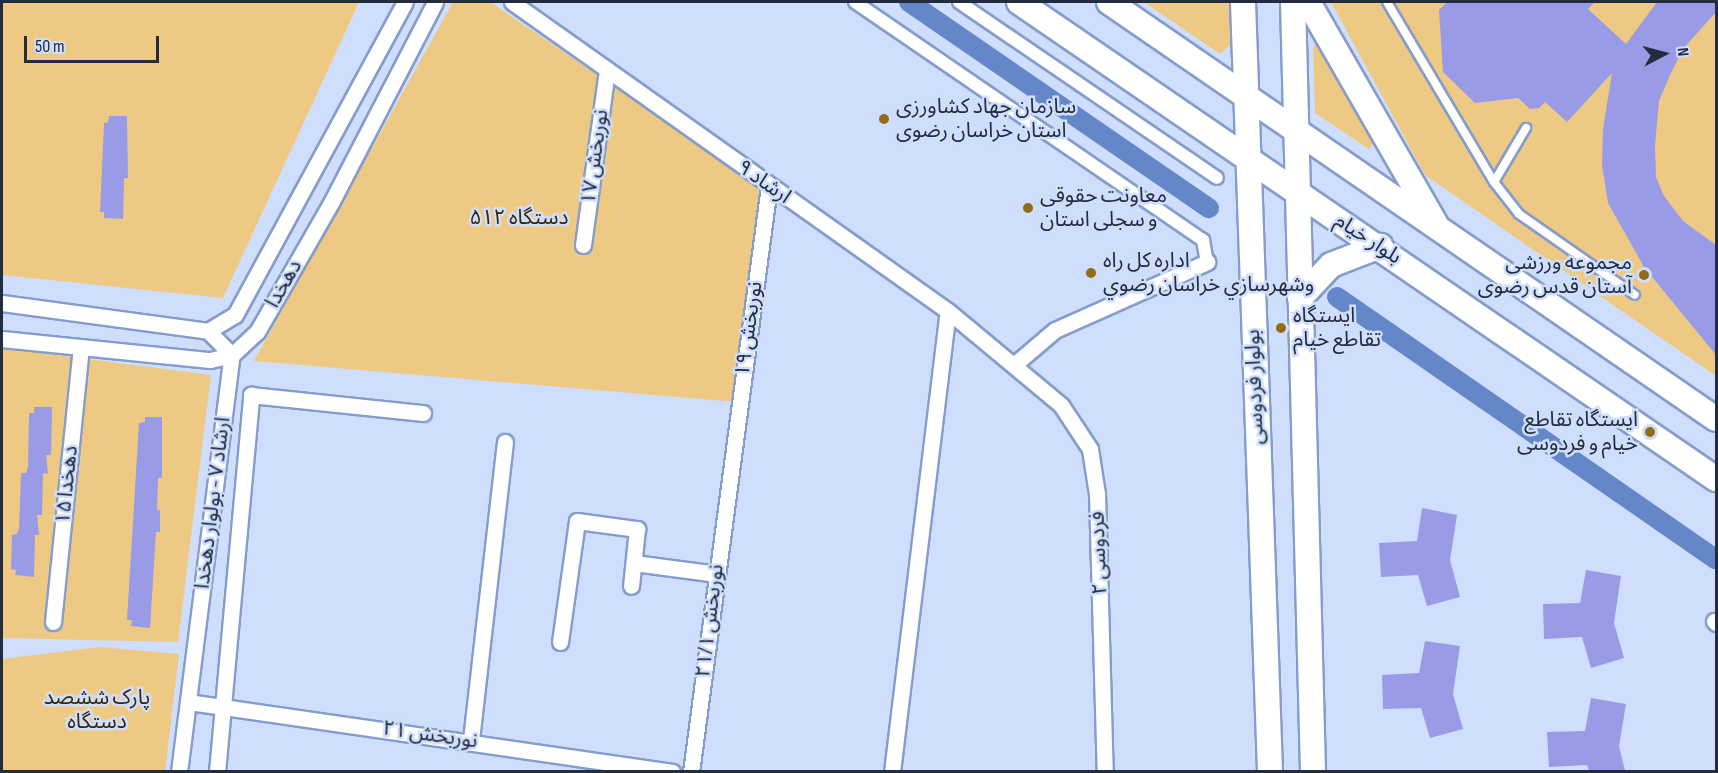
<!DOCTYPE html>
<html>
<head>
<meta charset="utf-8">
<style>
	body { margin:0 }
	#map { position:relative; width:1718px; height:773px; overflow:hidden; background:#cedefc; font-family:"Sofia Sans Condensed","Noto Sans Arabic",sans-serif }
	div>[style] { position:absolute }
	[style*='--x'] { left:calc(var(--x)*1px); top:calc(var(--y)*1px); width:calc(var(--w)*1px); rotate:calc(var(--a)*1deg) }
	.green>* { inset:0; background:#eec983 }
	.canal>* { height:20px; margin:-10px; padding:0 10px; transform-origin:10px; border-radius:10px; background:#6487ca }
	.building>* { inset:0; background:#9a9be7 }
	.roads { filter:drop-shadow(2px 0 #859dcb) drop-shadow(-2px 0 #859dcb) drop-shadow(0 2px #859dcb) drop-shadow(0 -2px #859dcb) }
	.service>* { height:8px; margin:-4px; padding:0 4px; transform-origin:4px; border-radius:4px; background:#fff }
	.pedestrian>* { height:12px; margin:-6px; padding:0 6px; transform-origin:6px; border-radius:6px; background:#fff }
	.minor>* { height:15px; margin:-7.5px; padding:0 7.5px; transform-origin:7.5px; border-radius:7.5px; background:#fff }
	.primary>* { height:24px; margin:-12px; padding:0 12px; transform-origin:12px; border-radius:12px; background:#fff }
	.dots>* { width:16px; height:16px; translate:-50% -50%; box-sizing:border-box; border:3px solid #cedefc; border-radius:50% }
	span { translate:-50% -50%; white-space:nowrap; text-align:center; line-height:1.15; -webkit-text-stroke:5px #cedefc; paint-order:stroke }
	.poi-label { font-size:21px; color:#222c3e }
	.left { translate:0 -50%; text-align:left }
	.right { translate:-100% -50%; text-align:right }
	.street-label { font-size:21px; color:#222c3e }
	.park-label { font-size:21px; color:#372602 }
	.frame { position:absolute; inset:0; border:3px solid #222c3e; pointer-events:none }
	.north { position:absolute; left:1634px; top:24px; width:60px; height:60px; -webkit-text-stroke:4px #cedefc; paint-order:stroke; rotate:84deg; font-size:16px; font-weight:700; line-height:24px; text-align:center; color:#222c3e }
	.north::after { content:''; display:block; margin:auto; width:21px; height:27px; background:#222c3e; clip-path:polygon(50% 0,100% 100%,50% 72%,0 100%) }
	.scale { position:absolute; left:24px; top:36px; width:135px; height:27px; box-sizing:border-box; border:3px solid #222c3e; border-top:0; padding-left:8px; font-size:18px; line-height:21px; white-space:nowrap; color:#222c3e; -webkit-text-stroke:4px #cedefc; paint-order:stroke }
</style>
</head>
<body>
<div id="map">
	<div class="green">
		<div style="clip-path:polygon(2px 2px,359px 2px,223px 298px,2px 275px)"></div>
		<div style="clip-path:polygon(453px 2px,490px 2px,763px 187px,736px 402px,254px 361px)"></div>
		<div style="clip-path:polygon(1144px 2px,1232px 2px,1233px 42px,1220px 54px)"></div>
		<div style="clip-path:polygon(1331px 2px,1716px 2px,1716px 376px,1425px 175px)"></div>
		<div style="clip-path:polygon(1316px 43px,1374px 143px,1369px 149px,1315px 113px,1313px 48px)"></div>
		<div style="clip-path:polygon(2px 348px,211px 375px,178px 642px,2px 638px)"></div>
		<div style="clip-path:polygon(99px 647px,179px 654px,165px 771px,2px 771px,2px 659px)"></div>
	</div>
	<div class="canal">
		<div style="--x:909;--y:2;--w:364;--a:34.5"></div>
		<div style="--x:1337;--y:297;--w:461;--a:34.7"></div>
	</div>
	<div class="building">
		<div style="clip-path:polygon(1447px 2px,1595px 2px,1588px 9px,1626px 44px,1657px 2px,1716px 2px,1716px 12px,1683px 49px,1670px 75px,1659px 101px,1655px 146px,1656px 177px,1664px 196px,1683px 221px,1716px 245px,1716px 355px,1644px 267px,1608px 203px,1602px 165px,1603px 129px,1612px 73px,1567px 122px,1545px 102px,1539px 108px,1530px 109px,1518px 98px,1475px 103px,1443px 72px,1439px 10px)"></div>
		<div style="clip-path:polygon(109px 116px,127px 116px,128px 178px,124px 178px,123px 219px,104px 218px,104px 212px,100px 212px,104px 123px,108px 122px)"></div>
		<div style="clip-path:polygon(34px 407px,52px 407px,51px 455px,46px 455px,48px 474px,43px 473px,42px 515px,37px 515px,39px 535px,35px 535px,34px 577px,15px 575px,16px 570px,11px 569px,12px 535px,17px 534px,19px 528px,21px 473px,26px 473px,28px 467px,29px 413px,34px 413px)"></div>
		<div style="clip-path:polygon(145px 417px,162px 417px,162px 478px,158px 478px,157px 510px,160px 510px,160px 532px,156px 532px,150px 628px,131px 626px,132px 620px,127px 620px,139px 423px,145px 422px)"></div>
		<div style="clip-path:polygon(1422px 508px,1457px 515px,1450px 560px,1460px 597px,1427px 606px,1418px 575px,1381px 577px,1379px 543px,1417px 541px)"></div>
		<div style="clip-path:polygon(1586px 570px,1621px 576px,1614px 623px,1624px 658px,1591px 668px,1582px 637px,1544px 639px,1543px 604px,1580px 603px)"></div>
		<div style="clip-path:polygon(1425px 641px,1460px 646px,1453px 694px,1463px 729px,1430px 738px,1421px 708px,1383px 709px,1382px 675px,1419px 673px)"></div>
		<div style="clip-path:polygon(1591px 698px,1626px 704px,1619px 746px,1625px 771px,1589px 771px,1587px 765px,1549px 767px,1547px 732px,1585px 731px)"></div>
	</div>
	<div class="roads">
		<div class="service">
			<div style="--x:1387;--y:2;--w:209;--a:59.3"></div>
			<div style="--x:1494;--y:182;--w:41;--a:52"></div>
			<div style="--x:1519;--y:214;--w:141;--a:34.9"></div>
			<div style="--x:1494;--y:182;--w:63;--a:-59.3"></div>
		</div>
		<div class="pedestrian">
			<div style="--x:855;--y:2;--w:422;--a:34.4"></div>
			<div style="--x:1203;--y:240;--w:22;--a:80"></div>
			<div style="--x:959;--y:2;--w:312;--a:34.3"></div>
		</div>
		<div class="minor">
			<div style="--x:512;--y:2;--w:534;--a:35.33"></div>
			<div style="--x:948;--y:311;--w:147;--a:39.8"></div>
			<div style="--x:1061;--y:405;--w:53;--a:56.6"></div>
			<div style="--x:1090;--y:449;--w:46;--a:81.2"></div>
			<div style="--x:1097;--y:494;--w:278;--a:88.4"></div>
			<div style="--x:583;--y:245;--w:177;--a:-82.2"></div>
			<div style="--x:2;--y:303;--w:208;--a:7.7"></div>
			<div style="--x:208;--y:331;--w:31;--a:-31"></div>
			<div style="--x:235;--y:315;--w:356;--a:-61.5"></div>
			<div style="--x:2;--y:339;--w:209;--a:5.8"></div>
			<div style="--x:210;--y:360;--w:23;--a:-13"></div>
			<div style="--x:232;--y:355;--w:34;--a:-43"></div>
			<div style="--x:257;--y:332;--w:151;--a:-60.2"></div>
			<div style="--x:332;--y:201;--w:224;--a:-62.6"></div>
			<div style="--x:1015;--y:364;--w:52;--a:-40.4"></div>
			<div style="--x:1055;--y:330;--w:167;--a:-24.1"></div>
			<div style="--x:634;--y:563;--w:84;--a:7.5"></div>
			<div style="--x:1714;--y:621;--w:3;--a:45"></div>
			<div style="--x:53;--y:622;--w:276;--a:-84.2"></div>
			<div style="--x:560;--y:642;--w:122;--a:-82"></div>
			<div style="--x:577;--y:521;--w:61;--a:7.6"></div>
			<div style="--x:637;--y:529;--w:57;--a:96"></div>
			<div style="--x:188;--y:702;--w:489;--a:8.2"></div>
			<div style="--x:471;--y:740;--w:300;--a:-83.5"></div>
			<div style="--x:179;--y:772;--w:420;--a:-82.8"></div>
			<div style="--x:232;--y:355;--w:34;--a:-135"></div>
			<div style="--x:217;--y:772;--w:379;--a:-84.8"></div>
			<div style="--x:251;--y:395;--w:173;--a:6"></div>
			<div style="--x:691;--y:772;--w:591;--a:-82.42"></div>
			<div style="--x:892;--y:772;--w:464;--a:-83.1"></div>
		</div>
		<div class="primary">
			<div style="--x:1019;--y:2;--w:845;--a:34.39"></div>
			<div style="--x:1109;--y:2;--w:736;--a:34.49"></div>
			<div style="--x:1243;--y:2;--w:770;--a:87.99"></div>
			<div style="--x:1293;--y:2;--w:770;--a:88.51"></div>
			<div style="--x:1308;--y:2;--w:255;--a:60.1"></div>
			<div style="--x:1300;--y:298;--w:45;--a:-46.8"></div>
			<div style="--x:1331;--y:265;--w:53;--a:-21.2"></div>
		</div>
	</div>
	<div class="dots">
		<div style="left:884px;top:119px;background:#936d16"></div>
		<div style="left:1028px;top:208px;background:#936d16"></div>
		<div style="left:1091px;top:273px;background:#936d16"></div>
		<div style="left:1644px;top:275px;background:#936d16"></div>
		<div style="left:1281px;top:328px;background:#936d16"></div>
		<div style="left:1650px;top:432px;background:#936d16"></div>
	</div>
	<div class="poi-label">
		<span class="left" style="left:896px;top:119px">سازمان جهاد کشاورزی<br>استان خراسان رضوی</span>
		<span class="left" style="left:1040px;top:208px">معاونت حقوقی<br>و سجلی استان</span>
		<span class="left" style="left:1103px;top:273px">اداره كل راه<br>وشهرسازي خراسان رضوي</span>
		<span class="right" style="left:1632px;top:275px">مجموعه ورزشی<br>آستان قدس رضوی</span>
		<span class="left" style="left:1293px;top:328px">ایستگاه<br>تقاطع خیام</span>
		<span class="right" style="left:1638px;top:432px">ایستگاه تقاطع<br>خیام و فردوسی</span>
	</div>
	<div class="street-label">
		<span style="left:595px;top:157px;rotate:-82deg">نوربخش ۱۷</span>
		<span style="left:764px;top:182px;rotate:35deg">ارشاد ۹</span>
		<span style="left:1368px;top:239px;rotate:33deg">بلوار خیام</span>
		<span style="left:284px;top:284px;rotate:-60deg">دهخدا</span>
		<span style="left:749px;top:329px;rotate:-82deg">نوربخش ۱۹</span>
		<span style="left:1255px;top:387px;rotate:-92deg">بولوار فردوسی</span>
		<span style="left:67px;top:485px;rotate:-84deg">دهخدا ۱۵</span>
		<span style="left:213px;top:503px;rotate:-83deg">ارشاد ۷ - بولوار دهخدا</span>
		<span style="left:1099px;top:553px;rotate:-92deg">فردوسی ۲</span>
		<span style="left:710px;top:621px;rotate:-83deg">نوربخش ۲۱/۱</span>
		<span style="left:430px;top:735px;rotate:8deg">نوربخش ۲۱</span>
	</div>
	<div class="park-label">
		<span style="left:519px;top:218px">۵۱۲ دستگاه</span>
		<span style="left:97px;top:710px">پارک‌ ششصد<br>دستگاه</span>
	</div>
	<div class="frame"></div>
	<div class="north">N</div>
	<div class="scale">50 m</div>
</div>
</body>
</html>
